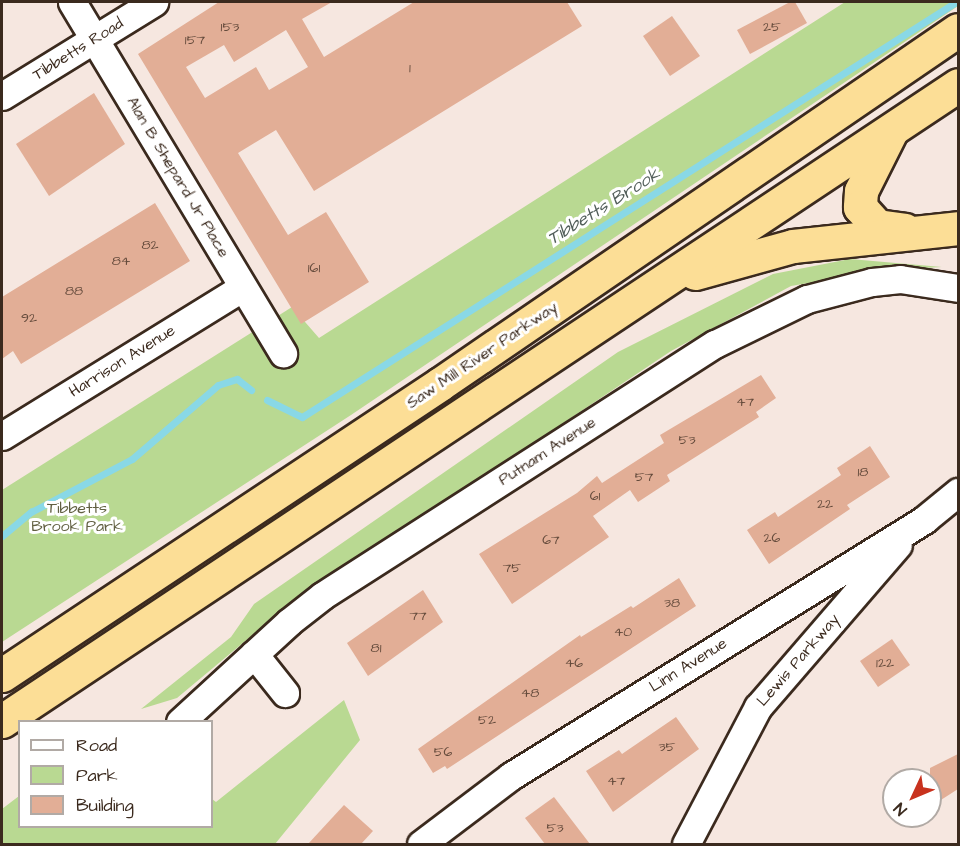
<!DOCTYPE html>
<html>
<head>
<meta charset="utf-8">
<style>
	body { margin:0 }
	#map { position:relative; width:960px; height:846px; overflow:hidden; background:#f6e7e0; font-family:"Architects Daughter",sans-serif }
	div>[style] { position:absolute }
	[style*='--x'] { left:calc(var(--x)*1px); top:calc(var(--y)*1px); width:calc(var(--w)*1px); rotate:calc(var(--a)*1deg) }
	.green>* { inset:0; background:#b9d992 }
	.stream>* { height:7px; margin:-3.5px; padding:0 3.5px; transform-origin:3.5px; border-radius:3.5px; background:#89d8e6 }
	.building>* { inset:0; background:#e2ae96 }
	.roads { filter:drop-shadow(2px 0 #3b2a1e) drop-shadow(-2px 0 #3b2a1e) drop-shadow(0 2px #3b2a1e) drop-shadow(0 -2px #3b2a1e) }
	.minor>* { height:27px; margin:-13.5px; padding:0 13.5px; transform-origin:13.5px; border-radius:13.5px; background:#fff }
	.motorway>* { height:33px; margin:-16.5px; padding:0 16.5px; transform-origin:16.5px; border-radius:16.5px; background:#fcde96 }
	span { translate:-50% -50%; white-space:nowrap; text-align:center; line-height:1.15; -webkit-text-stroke:6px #fff; paint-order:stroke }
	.number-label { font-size:14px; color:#654b3c }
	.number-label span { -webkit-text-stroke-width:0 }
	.street-label { font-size:16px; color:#3b2a1e }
	.park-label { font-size:16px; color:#615f41 }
	.water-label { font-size:18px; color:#525e5a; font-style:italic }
	.frame { position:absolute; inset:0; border:3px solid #3b2a1e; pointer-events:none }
	.legend { position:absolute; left:18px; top:720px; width:195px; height:108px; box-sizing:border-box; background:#fff; border:2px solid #b1aaa5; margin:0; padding:8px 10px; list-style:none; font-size:18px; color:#3b2a1e }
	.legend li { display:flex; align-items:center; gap:12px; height:30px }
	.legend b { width:30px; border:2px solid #b1aaa5 }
	.north { position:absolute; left:882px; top:768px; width:60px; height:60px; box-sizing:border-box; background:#fff; border:2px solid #b1aaa5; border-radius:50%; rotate:226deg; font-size:16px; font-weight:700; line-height:24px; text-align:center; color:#3b2a1e }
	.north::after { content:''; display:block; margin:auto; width:21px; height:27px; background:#c8321e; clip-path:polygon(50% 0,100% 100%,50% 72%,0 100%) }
</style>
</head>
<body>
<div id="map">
	<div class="green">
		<div style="clip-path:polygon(845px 2px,958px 2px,958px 6px,351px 415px,2px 642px,2px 490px,292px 307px,319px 338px)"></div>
		<div style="clip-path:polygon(850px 259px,942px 267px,884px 270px,791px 286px,671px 351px,275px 616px,177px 698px,141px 709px,231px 637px,254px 604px,618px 352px,773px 274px)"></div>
		<div style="clip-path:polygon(344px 700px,360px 740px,275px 844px,2px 844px,2px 809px,19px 796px,20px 826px,212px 826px,212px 799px,216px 802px)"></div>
	</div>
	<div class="stream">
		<div style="--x:267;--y:400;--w:39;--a:26"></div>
		<div style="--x:302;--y:417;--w:775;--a:-32.4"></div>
		<div style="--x:2;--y:536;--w:38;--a:-40"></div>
		<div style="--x:31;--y:512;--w:114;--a:-27.7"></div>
		<div style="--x:132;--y:459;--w:113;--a:-40.7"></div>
		<div style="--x:218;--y:385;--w:20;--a:-18"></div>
		<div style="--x:237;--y:379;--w:18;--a:38"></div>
	</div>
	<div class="building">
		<div style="clip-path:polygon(evenodd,219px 2px,332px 2px,302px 19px,324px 57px,414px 2px,567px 2px,582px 26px,314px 191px,276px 130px,238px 153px,288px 235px,326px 212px,369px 282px,301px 324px,138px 54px,219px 2px,286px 30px,308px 67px,269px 90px,256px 67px,205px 98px,186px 67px,224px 45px,234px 62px,286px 30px)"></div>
		<div style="clip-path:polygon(790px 2px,795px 2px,807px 23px,750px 54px,737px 30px)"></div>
		<div style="clip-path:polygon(672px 16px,700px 56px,670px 76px,643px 36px)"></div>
		<div style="clip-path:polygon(94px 93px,125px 144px,49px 196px,16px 144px)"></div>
		<div style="clip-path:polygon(155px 203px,190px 261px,21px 364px,13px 351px,2px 359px,2px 297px)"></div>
		<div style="clip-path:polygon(761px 375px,776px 398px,756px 412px,759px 417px,667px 475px,670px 481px,638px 502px,630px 490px,593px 516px,609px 537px,512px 604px,479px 554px,577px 493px,597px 476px,602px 483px,664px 443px,660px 435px)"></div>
		<div style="clip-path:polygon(870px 446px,890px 477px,847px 505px,850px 509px,769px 564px,747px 530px,775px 512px,778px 517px,841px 475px,837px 468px)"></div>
		<div style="clip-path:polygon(679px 578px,696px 606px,447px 769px,445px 766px,433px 773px,418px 749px,580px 635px,581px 637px,631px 606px,633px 608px)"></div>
		<div style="clip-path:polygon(423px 590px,443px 622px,368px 676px,347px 643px)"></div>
		<div style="clip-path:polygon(892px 639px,910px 665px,878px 687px,860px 661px)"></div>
		<div style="clip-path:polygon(676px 717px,699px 749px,613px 812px,586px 771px,619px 750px,622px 754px)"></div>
		<div style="clip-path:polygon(958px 754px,958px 789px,930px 807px,930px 768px)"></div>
		<div style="clip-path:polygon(554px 797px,590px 844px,545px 844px,525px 818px)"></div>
		<div style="clip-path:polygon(344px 805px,373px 831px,361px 844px,308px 844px)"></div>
	</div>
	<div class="roads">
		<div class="minor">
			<div style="--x:72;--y:2;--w:410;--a:59"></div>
			<div style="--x:2;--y:96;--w:179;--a:-31.7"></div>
			<div style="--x:2;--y:436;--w:283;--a:-31.7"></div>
			<div style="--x:254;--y:654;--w:50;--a:51.5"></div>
			<div style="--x:180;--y:722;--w:148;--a:-42.5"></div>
			<div style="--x:289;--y:622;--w:42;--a:-38.2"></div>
			<div style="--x:322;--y:596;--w:467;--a:-32.7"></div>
			<div style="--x:715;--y:344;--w:102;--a:-26.1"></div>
			<div style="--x:807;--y:299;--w:67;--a:-14.7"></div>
			<div style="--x:872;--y:282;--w:28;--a:-6"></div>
			<div style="--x:900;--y:279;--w:59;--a:8.8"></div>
			<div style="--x:421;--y:844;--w:113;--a:-37.1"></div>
			<div style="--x:511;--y:776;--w:487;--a:-31.8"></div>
			<div style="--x:925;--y:519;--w:43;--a:-39.3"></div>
			<div style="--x:686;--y:844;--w:155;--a:-62.3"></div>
			<div style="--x:758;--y:707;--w:214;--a:-49.2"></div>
		</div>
		<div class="motorway">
			<div style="--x:891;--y:131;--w:67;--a:116.6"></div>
			<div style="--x:861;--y:191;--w:16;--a:94"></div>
			<div style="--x:860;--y:207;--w:25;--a:48"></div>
			<div style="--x:877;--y:226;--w:28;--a:8"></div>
			<div style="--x:695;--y:273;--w:102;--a:-15.4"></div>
			<div style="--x:793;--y:246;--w:166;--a:-6.2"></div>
			<div style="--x:2;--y:675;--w:526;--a:-33.6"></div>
			<div style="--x:440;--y:384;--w:627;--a:-34.35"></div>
			<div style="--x:2;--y:721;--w:1148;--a:-33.63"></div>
		</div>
	</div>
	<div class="number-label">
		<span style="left:230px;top:27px">153</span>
		<span style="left:772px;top:27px">25</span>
		<span style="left:195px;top:40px">157</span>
		<span style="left:410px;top:68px">1</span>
		<span style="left:150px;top:245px">82</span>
		<span style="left:121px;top:261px">84</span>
		<span style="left:314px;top:268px">161</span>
		<span style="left:74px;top:291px">88</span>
		<span style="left:29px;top:318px">92</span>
		<span style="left:745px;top:402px">47</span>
		<span style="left:687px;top:440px">53</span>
		<span style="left:863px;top:472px">18</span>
		<span style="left:644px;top:477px">57</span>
		<span style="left:595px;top:496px">61</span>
		<span style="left:825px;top:504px">22</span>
		<span style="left:772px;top:538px">26</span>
		<span style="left:551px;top:540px">67</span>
		<span style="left:512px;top:568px">75</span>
		<span style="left:672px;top:603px">38</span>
		<span style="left:418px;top:616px">77</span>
		<span style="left:623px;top:632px">40</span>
		<span style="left:376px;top:648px">81</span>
		<span style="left:574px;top:663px">46</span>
		<span style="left:885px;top:663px">122</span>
		<span style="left:530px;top:693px">48</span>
		<span style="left:487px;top:720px">52</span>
		<span style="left:667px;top:747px">35</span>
		<span style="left:443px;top:752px">56</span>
		<span style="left:616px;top:781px">47</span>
		<span style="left:555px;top:828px">53</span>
	</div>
	<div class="street-label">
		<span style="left:78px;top:49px;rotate:-32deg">Tibbetts Road</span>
		<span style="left:178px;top:177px;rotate:59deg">Alan B Shepard Jr Place</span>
		<span style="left:482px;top:355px;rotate:-34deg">Saw Mill River Parkway</span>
		<span style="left:122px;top:361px;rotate:-32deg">Harrison Avenue</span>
		<span style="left:547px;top:451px;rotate:-33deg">Putnam Avenue</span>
		<span style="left:798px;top:660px;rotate:-49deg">Lewis Parkway</span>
		<span style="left:688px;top:665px;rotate:-32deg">Linn Avenue</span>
	</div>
	<div class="park-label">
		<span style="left:77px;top:517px">Tibbetts<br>Brook Park</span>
	</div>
	<div class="water-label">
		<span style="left:604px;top:207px;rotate:-32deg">Tibbetts Brook</span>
	</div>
	<div class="frame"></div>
	<ul class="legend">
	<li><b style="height:8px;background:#fff"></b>Road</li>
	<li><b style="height:16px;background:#b9d992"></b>Park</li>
	<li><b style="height:16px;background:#e2ae96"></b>Building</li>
	</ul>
	<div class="north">N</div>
</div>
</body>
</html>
